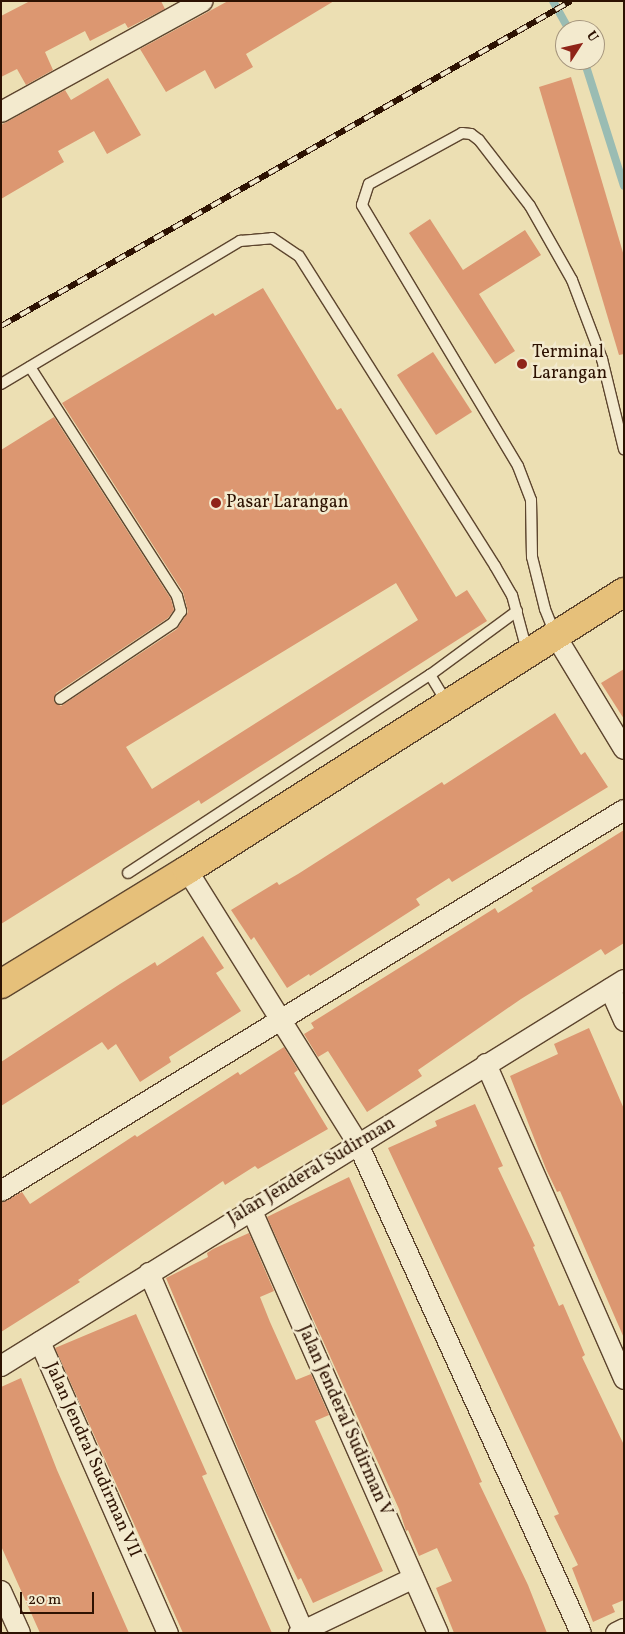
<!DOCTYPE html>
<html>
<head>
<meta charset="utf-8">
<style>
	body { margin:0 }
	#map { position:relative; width:625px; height:1634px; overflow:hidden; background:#ecdfb3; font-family:Vollkorn,serif }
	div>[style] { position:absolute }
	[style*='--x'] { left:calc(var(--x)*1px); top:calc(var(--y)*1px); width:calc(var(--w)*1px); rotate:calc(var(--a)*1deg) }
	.stream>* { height:8px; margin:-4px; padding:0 4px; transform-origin:4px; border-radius:4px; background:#9abcb3 }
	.building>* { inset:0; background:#dc9771 }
	.roads { filter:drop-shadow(1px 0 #5d452e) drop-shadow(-1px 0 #5d452e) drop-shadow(0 1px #5d452e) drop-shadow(0 -1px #5d452e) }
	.lane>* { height:10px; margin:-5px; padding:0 5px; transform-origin:5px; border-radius:5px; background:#f3eace }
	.street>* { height:20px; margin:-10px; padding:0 10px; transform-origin:10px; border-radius:10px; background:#f3eace }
	.highway>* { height:28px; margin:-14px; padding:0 14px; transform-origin:14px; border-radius:14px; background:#e6c07a }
	.rail>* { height:5.5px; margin-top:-2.75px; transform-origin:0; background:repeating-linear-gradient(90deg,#f3eace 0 11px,#2d1202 0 22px); box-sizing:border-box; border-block:1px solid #2d1202 }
	.dots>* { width:14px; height:14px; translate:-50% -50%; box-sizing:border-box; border:2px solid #f3eace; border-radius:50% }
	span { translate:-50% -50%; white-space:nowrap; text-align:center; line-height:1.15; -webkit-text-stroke:5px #f3eace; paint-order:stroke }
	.poi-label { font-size:18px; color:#2d1202 }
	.left { translate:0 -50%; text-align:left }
	.street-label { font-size:18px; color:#2d1202 }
	.frame { position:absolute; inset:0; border:2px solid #2d1202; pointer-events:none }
	.north { position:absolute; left:555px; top:20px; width:50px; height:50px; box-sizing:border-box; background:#f3eace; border:1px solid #a4947c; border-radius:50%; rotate:55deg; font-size:14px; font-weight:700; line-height:20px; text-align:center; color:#2d1202 }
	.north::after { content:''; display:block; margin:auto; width:18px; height:22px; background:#8f2418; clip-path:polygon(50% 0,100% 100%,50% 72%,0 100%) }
	.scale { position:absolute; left:20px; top:1592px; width:74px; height:22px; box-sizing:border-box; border:2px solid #2d1202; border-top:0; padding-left:6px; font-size:15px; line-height:18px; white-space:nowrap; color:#2d1202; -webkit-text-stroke:4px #f3eace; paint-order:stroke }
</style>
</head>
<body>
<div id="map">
	<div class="stream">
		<div style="--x:553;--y:1;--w:33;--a:61"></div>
		<div style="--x:584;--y:60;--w:132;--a:72.4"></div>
	</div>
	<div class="building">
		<div style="clip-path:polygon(30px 1px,161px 1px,165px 9px,128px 28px,125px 23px,90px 41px,85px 31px,45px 52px,53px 70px,26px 85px,17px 69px,1px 77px,1px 16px)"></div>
		<div style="clip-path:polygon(228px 1px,334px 1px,246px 54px,253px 67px,215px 89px,205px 70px,166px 92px,140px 49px)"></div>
		<div style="clip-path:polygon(571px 77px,624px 256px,624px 354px,619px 355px,539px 87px)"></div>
		<div style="clip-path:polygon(108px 78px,141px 135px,107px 154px,94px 131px,58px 151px,64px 162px,1px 199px,1px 125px,65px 90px,71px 100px)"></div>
		<div style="clip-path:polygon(430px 219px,463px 270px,525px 230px,541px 255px,479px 294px,515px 351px,495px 364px,409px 233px)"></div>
		<div style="clip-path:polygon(evenodd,263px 288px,337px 410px,341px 408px,456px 597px,467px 590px,487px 621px,201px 804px,199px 800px,1px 924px,1px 450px,54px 417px,171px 599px,174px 610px,168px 618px,56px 693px,54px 702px,61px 706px,177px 629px,188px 612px,183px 592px,62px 403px,213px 313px,215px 316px,263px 288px,396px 583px,418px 620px,152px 789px,126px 747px,396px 583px)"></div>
		<div style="clip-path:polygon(433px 352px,472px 412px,436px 435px,397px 375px)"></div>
		<div style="clip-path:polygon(624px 669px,624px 719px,601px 683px)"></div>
		<div style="clip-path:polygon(555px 713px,581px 755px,585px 752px,608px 787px,452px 882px,449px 878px,416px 899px,420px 905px,310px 976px,309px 974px,287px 988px,254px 937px,251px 940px,231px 910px,277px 882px,279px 885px,298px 874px,442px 782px,444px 785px)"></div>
		<div style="clip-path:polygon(624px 830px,624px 943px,605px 955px,601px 949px,521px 999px,418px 1070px,422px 1076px,367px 1112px,328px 1051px,318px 1057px,304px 1034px,314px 1028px,311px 1023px,495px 908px,498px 913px,533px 891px,531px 888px)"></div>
		<div style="clip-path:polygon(203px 936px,224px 968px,216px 973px,241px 1011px,169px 1057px,171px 1062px,140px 1082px,116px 1044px,108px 1050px,102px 1042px,1px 1106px,1px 1062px,120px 984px,155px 962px,157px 966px)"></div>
		<div style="clip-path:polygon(589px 1028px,624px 1109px,624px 1338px,560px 1191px,557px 1192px,546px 1169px,510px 1076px,558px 1054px,554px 1044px)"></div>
		<div style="clip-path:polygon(284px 1047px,298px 1070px,294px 1073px,328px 1129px,258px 1169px,255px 1166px,225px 1185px,223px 1181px,78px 1280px,80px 1282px,1px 1332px,1px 1203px,22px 1192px,30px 1204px,135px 1135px,137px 1137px,238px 1072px,240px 1075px)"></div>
		<div style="clip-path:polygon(475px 1104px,503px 1166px,498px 1168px,535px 1246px,533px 1247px,559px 1306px,563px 1304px,585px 1355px,582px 1357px,624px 1445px,624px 1600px,612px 1605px,615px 1612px,593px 1622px,572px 1568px,578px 1565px,554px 1516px,559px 1514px,388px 1148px,437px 1126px,435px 1121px)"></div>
		<div style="clip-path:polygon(349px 1177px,482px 1482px,479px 1483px,528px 1585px,547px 1633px,454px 1633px,436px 1588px,452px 1581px,437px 1548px,419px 1556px,408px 1530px,406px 1531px,399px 1509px,267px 1217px)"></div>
		<div style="clip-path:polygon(249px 1233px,274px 1291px,260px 1297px,270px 1322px,296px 1380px,311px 1374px,329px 1415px,315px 1421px,383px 1571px,313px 1603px,301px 1578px,298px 1580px,258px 1496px,166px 1278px,208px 1257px,207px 1253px,213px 1249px)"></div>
		<div style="clip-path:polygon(136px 1314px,207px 1474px,202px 1476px,272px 1633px,183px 1633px,55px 1348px)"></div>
		<div style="clip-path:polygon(21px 1378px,57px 1470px,129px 1633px,40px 1633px,1px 1546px,1px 1387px)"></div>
	</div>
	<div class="roads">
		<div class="lane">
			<div style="--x:30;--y:367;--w:272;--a:57.3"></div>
			<div style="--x:177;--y:596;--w:16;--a:75"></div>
			<div style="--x:181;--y:611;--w:14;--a:124"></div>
			<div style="--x:173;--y:623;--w:136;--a:146.1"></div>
			<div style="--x:1;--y:384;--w:279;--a:-30.9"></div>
			<div style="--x:240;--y:241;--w:32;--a:-5"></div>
			<div style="--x:272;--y:238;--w:32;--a:34"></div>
			<div style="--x:299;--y:256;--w:367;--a:57.7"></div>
			<div style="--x:495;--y:566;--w:34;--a:60"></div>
			<div style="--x:512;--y:595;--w:58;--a:75"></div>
			<div style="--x:555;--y:634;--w:27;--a:-112"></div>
			<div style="--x:545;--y:609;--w:54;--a:-104"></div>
			<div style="--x:532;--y:557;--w:57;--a:-91"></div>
			<div style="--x:531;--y:500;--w:36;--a:-111"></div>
			<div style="--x:518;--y:466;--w:304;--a:-120.9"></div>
			<div style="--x:362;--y:205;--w:22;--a:-72"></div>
			<div style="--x:369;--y:184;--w:106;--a:-28.7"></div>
			<div style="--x:462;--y:133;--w:9;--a:6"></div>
			<div style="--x:471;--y:134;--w:10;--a:37"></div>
			<div style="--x:479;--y:140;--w:83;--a:52.3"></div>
			<div style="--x:530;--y:206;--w:85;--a:60.4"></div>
			<div style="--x:572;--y:280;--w:85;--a:69.2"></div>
			<div style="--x:602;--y:359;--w:93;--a:76.3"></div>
			<div style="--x:447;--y:703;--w:33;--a:-121"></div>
			<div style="--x:430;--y:675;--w:108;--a:-36.3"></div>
			<div style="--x:128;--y:873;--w:361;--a:-33.3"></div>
		</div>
		<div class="street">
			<div style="--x:1;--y:112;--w:230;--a:-28.8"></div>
			<div style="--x:555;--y:635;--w:133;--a:58.8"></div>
			<div style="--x:187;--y:870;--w:323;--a:58"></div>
			<div style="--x:358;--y:1144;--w:537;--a:65.49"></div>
			<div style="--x:610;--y:989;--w:35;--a:66"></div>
			<div style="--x:486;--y:1064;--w:344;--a:66.3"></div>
			<div style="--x:1;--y:1191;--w:730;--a:-31.45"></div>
			<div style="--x:251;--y:1209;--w:463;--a:66.2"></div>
			<div style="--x:149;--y:1273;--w:390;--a:66.7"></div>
			<div style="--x:40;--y:1342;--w:318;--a:66.3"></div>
			<div style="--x:1;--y:1366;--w:733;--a:-31.78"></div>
			<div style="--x:1;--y:1591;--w:46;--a:65.7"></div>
			<div style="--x:299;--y:1633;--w:127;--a:-25.6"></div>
			<div style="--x:616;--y:1633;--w:9;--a:-27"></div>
		</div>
		<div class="highway">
			<div style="--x:1;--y:984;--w:218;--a:-31.5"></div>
			<div style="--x:187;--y:870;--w:518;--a:-32.46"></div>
		</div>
	</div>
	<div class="rail">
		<div style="--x:1;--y:326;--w:656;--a:-29.69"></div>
	</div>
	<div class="dots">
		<div style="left:522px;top:364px;background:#8f2418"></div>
		<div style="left:216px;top:503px;background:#8f2418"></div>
	</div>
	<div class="poi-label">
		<span class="left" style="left:532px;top:364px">Terminal<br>Larangan</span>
		<span class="left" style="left:226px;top:503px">Pasar Larangan</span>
	</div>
	<div class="street-label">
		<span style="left:312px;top:1172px;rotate:-31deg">Jalan Jenderal Sudirman</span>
		<span style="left:344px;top:1421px;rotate:66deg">Jalan Jenderal Sudirman V</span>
		<span style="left:92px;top:1460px;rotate:66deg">Jalan Jendral Sudirman VII</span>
	</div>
	<div class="frame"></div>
	<div class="north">U</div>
	<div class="scale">20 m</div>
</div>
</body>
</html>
